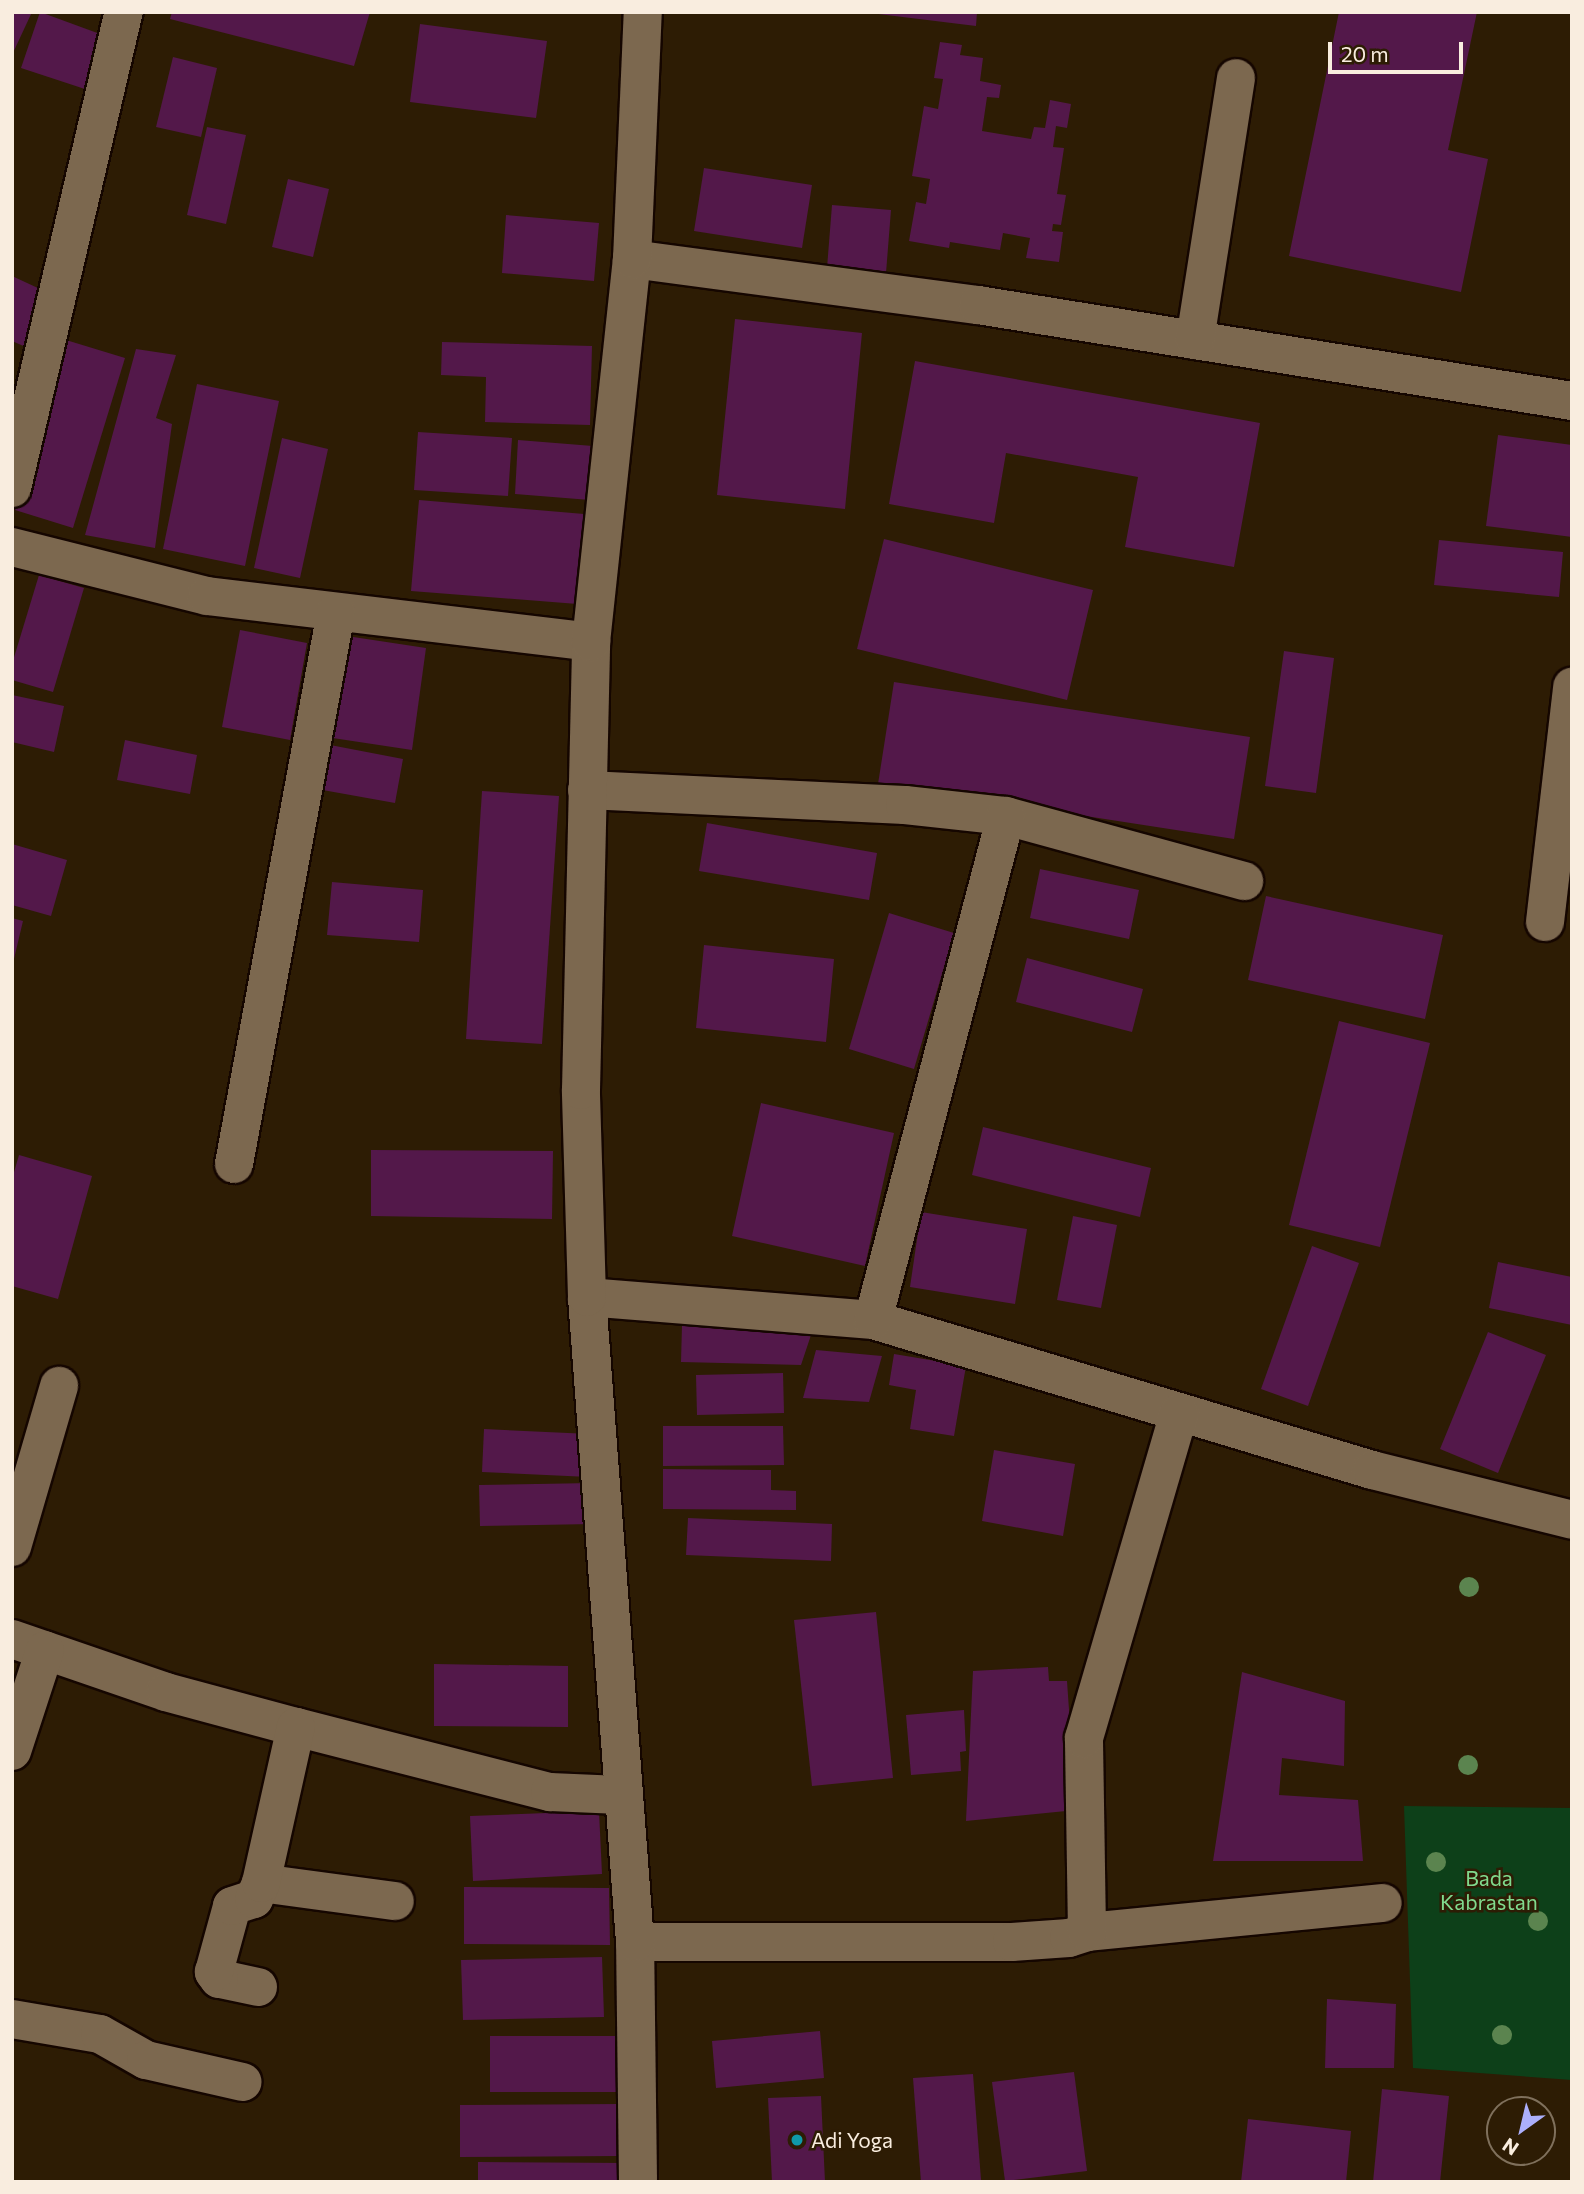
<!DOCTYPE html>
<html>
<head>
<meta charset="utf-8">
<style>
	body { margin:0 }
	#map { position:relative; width:1584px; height:2194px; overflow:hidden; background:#2d1c04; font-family:Commissioner,sans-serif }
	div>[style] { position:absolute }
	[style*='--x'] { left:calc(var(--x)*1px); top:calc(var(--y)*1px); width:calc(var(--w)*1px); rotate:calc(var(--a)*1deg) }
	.green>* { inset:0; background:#0d4019 }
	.building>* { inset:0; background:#53184a }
	.roads { filter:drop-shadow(2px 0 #150600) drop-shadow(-2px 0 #150600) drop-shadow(0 2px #150600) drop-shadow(0 -2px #150600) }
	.minor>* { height:38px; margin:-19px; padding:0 19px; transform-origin:19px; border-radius:19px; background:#7c684f }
	.trees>* { width:20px; height:20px; margin:-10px; border-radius:50%; background:#5b844f }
	.dots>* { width:19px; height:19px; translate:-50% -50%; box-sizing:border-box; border:4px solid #2d1c04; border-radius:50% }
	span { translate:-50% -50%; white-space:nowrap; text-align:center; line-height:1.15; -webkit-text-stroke:5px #2d1c04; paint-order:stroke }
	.park-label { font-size:21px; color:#80da8d }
	.poi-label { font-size:21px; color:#f9eddf }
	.left { translate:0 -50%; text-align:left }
	.frame { position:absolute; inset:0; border:14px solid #f9eddf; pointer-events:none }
	.north { position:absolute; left:1486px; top:2096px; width:70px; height:70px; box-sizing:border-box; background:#2d1c04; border:2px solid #7f705c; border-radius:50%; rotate:214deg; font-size:19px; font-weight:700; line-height:28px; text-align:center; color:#f9eddf }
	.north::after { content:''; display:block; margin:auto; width:24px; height:32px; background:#acaffb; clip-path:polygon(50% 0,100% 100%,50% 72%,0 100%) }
	.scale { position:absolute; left:1328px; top:42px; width:135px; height:32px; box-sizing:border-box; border:4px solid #f9eddf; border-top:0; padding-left:9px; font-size:21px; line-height:24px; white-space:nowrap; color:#f9eddf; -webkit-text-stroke:5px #2d1c04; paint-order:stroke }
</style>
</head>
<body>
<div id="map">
	<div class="green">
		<div style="clip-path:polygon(1404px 1806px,1572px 1808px,1572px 2080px,1413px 2068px)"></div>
	</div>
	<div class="building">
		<div style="clip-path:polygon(12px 12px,32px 12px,12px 55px)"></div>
		<div style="clip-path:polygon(40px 12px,111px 38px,94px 92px,21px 68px)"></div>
		<div style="clip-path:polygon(172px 12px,370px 12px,354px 66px,170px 19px)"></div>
		<div style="clip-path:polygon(862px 12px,977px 12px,976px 26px)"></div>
		<div style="clip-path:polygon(1339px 12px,1477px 12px,1448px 150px,1488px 159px,1461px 292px,1289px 256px)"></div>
		<div style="clip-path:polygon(420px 24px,547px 41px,536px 118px,410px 102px)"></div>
		<div style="clip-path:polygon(940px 42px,962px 45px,960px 55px,983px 58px,980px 81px,1001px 85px,999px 98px,987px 97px,982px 131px,1031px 139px,1034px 127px,1045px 128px,1050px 100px,1071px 104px,1067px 128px,1056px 126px,1053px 147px,1064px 148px,1057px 194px,1066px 195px,1061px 225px,1053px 224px,1052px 231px,1063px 232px,1059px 262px,1026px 258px,1030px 238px,1003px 233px,1000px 250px,950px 242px,949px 248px,909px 241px,916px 202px,926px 204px,930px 179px,912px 176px,924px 106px,938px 109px,943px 79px,934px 78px)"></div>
		<div style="clip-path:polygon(173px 57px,217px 68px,201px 137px,156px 127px)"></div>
		<div style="clip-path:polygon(207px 127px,246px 135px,226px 224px,187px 215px)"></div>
		<div style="clip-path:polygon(704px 168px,812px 185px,802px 248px,694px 231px)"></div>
		<div style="clip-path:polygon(288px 179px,329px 189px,313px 257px,272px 247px)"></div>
		<div style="clip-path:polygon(832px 205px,891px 210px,886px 273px,827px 268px)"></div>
		<div style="clip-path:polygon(506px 215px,599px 223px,594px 281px,502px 273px)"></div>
		<div style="clip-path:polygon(12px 276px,53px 295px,28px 348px,12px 341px)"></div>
		<div style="clip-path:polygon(735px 319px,862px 333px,845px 509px,717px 495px)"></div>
		<div style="clip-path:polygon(66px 340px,125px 358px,73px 528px,15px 510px)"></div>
		<div style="clip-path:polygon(442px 342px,592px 346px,590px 425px,485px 422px,486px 377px,441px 375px)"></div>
		<div style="clip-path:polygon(136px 349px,176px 355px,156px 418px,172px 424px,155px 548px,85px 535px)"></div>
		<div style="clip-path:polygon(915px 361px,1260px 423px,1234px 567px,1125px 547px,1138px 477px,1006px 453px,994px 523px,889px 504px)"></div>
		<div style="clip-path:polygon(197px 384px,279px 401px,245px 566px,163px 549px)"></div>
		<div style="clip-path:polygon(418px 432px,512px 438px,508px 496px,414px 490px)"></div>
		<div style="clip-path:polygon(1498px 435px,1572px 445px,1572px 537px,1486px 526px)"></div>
		<div style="clip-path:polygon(282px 438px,328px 449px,300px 578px,254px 568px)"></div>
		<div style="clip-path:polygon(518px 440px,593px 446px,590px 500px,515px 494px)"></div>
		<div style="clip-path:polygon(419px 500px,596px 515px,590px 605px,411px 591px)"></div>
		<div style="clip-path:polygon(884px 539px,1093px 590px,1067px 700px,857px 649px)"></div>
		<div style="clip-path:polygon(1439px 540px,1563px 552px,1559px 597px,1434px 585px)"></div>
		<div style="clip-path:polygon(39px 575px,84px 588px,53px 692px,12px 680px,12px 664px)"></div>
		<div style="clip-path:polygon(240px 630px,307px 643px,290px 740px,222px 727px)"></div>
		<div style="clip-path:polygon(340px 635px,426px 648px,412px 750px,326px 737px)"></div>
		<div style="clip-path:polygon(1284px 651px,1334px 658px,1316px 793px,1265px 786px)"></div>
		<div style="clip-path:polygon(894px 682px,1250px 737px,1234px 839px,878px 784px)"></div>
		<div style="clip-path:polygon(12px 695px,64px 706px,54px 752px,12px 742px)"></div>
		<div style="clip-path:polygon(125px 740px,197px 755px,190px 794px,117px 780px)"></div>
		<div style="clip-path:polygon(325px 744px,403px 759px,395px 803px,317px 789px)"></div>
		<div style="clip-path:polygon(482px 791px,559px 796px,542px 1044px,466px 1039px)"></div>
		<div style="clip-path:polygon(707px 823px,877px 853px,869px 900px,699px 871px)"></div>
		<div style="clip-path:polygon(12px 844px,67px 860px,51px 916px,12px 905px)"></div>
		<div style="clip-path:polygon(1040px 869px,1139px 890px,1129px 939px,1030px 918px)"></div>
		<div style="clip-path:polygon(332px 882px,423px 890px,419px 942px,327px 935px)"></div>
		<div style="clip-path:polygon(1266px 896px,1443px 935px,1425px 1019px,1248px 980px)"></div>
		<div style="clip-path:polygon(889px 913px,954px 933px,914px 1069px,849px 1049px)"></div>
		<div style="clip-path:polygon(12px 918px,23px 921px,13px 963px,12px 963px)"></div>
		<div style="clip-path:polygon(704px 945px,834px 959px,826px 1042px,696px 1028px)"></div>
		<div style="clip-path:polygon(1027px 958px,1143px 989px,1132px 1032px,1016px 1002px)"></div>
		<div style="clip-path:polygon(1339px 1021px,1430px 1043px,1380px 1247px,1289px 1225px)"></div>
		<div style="clip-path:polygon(761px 1103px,894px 1133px,865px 1266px,732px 1236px)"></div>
		<div style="clip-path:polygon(983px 1127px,1151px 1168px,1140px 1217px,972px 1175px)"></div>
		<div style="clip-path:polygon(371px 1150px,553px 1151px,552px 1219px,371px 1216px)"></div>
		<div style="clip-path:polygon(19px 1155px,92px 1176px,58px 1299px,12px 1286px,12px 1179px)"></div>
		<div style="clip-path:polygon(921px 1212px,1027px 1229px,1015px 1304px,910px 1287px)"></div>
		<div style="clip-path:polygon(1073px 1216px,1117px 1225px,1101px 1308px,1057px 1300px)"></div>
		<div style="clip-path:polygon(1312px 1246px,1359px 1263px,1308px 1406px,1261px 1389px)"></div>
		<div style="clip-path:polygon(1498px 1262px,1572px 1277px,1572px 1325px,1489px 1308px)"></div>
		<div style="clip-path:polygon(682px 1325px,813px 1329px,801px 1365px,681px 1362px)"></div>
		<div style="clip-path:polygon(1488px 1332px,1546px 1355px,1498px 1473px,1440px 1449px)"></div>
		<div style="clip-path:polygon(816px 1350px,882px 1356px,869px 1402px,803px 1398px)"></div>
		<div style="clip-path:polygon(894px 1354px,966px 1366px,954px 1436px,910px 1429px,916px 1390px,889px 1385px)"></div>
		<div style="clip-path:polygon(783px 1373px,784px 1413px,697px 1415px,696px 1375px)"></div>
		<div style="clip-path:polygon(663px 1426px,783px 1426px,784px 1465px,663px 1466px)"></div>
		<div style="clip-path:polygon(484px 1429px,590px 1434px,589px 1477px,482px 1472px)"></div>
		<div style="clip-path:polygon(994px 1450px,1075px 1464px,1063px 1536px,982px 1521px)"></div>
		<div style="clip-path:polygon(663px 1469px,771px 1470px,771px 1490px,796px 1491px,796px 1510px,663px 1509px)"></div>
		<div style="clip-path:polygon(593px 1483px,594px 1524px,480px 1526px,479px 1485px)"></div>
		<div style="clip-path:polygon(688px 1518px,832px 1524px,831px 1561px,686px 1555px)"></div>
		<div style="clip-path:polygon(876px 1612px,893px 1778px,812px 1786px,794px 1620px)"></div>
		<div style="clip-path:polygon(434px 1664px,568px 1666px,568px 1727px,434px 1726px)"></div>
		<div style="clip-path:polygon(1048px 1667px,1049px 1681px,1067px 1681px,1076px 1810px,966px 1821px,973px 1671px)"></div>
		<div style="clip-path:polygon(1242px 1672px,1345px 1701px,1344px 1766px,1282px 1758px,1279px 1795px,1358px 1800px,1363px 1861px,1213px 1861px)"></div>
		<div style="clip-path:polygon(964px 1710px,966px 1751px,960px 1752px,961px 1771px,911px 1775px,906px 1715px)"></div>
		<div style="clip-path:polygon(599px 1811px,602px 1874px,473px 1881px,470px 1816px)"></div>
		<div style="clip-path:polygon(464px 1887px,609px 1888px,610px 1945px,464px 1944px)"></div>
		<div style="clip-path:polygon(602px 1957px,604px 2017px,463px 2020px,461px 1960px)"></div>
		<div style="clip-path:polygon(1327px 1999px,1396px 2004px,1394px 2068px,1325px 2068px)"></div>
		<div style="clip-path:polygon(820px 2031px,824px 2078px,716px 2088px,712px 2041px)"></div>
		<div style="clip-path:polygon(490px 2036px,620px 2036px,621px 2092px,490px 2092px)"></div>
		<div style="clip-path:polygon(1074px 2072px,1087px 2171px,1005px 2181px,992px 2082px)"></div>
		<div style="clip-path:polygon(973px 2074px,981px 2180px,921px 2182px,913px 2078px)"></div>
		<div style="clip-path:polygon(1382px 2089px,1449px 2096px,1440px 2182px,1373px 2182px)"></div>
		<div style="clip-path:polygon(821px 2096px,825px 2182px,772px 2182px,768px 2098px)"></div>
		<div style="clip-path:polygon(619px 2104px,620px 2156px,460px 2157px,460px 2105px)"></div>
		<div style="clip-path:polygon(1248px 2119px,1351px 2131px,1346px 2182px,1241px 2182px)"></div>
		<div style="clip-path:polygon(478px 2162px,628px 2163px,628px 2182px,478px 2182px)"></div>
	</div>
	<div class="roads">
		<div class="minor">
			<div style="--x:632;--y:259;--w:349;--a:7.6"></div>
			<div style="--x:978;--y:305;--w:602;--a:9.18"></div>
			<div style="--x:1195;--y:340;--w:265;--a:-81.1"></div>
			<div style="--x:12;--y:488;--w:489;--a:-76.8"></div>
			<div style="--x:12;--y:547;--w:201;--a:14.1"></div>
			<div style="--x:207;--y:596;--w:387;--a:6.8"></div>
			<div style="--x:587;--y:790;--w:318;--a:2.7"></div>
			<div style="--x:905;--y:805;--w:102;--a:6.2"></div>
			<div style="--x:1006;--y:816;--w:247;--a:15.3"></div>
			<div style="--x:1545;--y:922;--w:237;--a:-83.4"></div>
			<div style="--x:234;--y:1164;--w:561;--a:-79.53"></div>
			<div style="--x:587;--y:1297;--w:287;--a:4.6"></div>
			<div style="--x:873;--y:1320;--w:521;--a:16.73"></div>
			<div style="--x:1372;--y:1470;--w:206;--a:14"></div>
			<div style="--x:873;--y:1320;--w:521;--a:-75.22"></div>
			<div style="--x:12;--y:1547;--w:168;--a:-73.7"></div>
			<div style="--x:12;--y:1639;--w:163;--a:19"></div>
			<div style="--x:166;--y:1692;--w:135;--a:15.1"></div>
			<div style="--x:296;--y:1727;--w:262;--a:14.4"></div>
			<div style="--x:550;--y:1792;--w:70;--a:2.5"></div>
			<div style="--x:12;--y:1751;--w:106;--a:-71.9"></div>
			<div style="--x:261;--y:1883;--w:135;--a:7.7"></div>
			<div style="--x:1087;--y:1932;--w:297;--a:-5.6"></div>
			<div style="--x:635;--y:1942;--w:377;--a:0"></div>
			<div style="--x:1012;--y:1942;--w:57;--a:-4"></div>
			<div style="--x:1069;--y:1938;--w:19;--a:-18"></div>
			<div style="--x:1087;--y:1932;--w:194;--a:-90.9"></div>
			<div style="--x:1084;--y:1738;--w:339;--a:-73.7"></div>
			<div style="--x:258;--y:1987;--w:40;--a:-168"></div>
			<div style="--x:219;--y:1979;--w:9;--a:-126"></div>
			<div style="--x:214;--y:1972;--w:68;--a:-74.7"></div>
			<div style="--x:232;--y:1906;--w:23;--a:-18"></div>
			<div style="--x:254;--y:1899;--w:17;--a:-66"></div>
			<div style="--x:261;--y:1883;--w:160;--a:-77.4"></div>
			<div style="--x:12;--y:2019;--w:89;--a:9.7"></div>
			<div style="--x:100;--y:2034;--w:53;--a:29.5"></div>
			<div style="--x:146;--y:2060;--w:99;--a:12.8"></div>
			<div style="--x:638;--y:2182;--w:240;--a:-90.7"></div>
			<div style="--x:635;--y:1942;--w:647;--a:-94.26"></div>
			<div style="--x:587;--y:1297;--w:207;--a:-91.7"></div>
			<div style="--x:581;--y:1090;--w:448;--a:-88.7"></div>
			<div style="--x:591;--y:642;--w:385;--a:-83.9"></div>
			<div style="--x:632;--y:259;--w:247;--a:-87.5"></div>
		</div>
	</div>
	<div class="trees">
		<div style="left:1469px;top:1587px"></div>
		<div style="left:1468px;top:1765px"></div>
		<div style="left:1436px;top:1862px"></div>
		<div style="left:1538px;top:1921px"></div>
		<div style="left:1502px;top:2035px"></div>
	</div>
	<div class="dots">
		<div style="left:797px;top:2140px;background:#0f9aa8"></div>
	</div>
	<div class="park-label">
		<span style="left:1489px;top:1890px">Bada<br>Kabrastan</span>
	</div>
	<div class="poi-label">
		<span class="left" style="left:811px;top:2140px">Adi Yoga</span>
	</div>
	<div class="frame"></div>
	<div class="north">N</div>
	<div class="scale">20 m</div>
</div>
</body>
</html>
